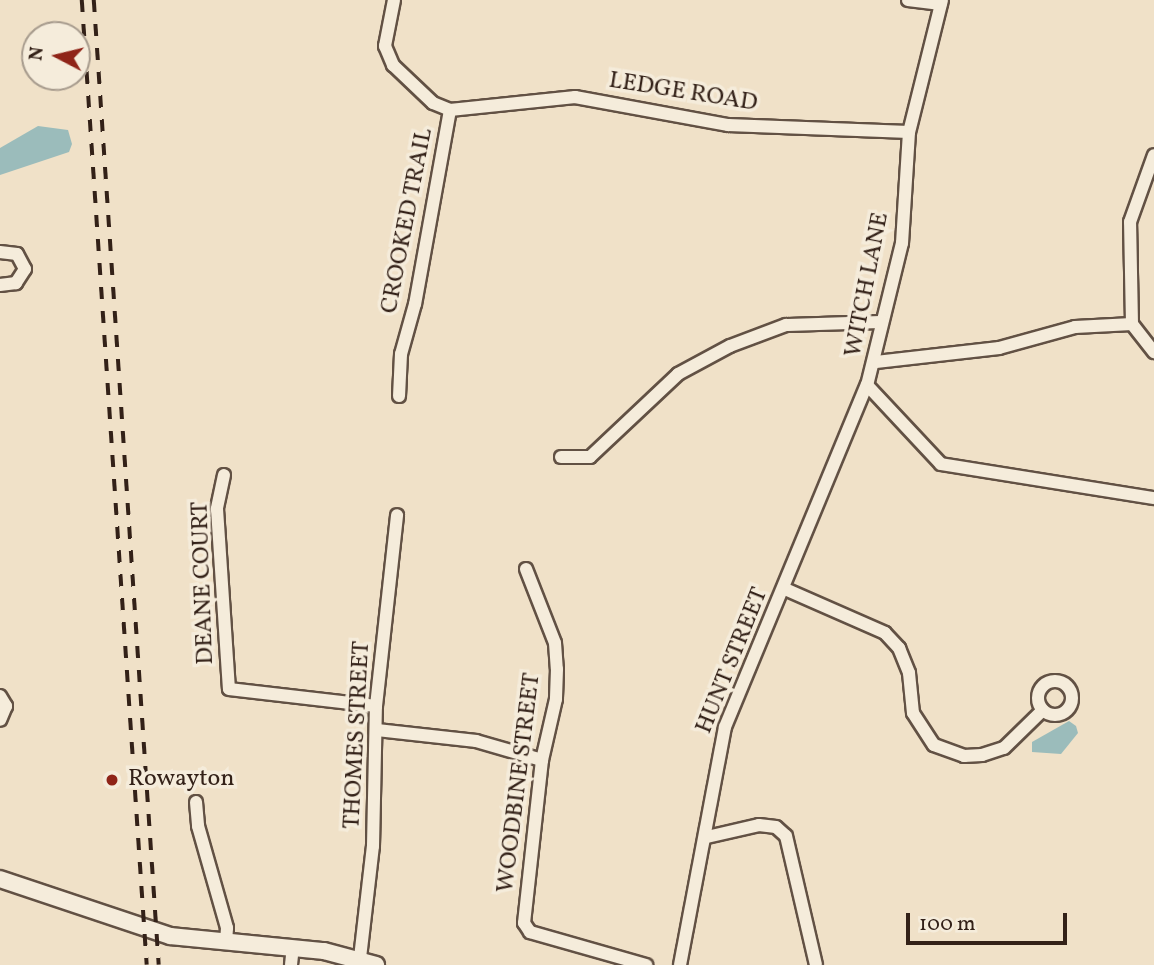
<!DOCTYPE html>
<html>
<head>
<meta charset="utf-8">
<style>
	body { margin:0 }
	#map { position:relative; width:1154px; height:965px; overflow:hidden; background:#f0e1c8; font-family:Vollkorn,serif }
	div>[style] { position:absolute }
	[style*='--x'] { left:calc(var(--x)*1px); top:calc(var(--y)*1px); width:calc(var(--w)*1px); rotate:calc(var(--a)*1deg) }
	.water>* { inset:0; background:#9bbcbb }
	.roads { filter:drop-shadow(2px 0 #625144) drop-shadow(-2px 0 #625144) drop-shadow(0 2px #625144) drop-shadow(0 -2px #625144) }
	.street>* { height:12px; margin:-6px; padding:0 6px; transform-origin:6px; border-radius:6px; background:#f5ecdb }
	.street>.ring { margin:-6px; padding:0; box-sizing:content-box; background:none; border:12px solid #f5ecdb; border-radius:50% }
	.secondary>* { height:16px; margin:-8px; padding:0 8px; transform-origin:8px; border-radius:8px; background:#f5ecdb }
	.rail>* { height:3.5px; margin-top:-1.75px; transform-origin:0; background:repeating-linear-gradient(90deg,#332118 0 12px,transparent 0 24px) }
	.dots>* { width:19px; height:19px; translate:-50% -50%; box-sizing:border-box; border:4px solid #f5ecdb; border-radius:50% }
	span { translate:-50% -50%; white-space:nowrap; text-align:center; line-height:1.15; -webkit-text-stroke:7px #f5ecdb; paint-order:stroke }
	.street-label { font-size:24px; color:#332118 }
	.poi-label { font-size:24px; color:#332118 }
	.left { translate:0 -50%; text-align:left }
	.north { position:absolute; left:21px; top:21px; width:70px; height:70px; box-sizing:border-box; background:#f5ecdb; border:2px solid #a79b8d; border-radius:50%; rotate:277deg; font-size:19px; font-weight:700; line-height:28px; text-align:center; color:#332118 }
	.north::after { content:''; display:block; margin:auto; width:24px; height:32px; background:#8f2418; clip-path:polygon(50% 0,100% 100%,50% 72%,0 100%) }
	.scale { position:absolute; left:906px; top:913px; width:161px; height:32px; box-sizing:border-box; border:4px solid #332118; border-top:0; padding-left:9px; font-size:21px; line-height:24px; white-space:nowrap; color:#332118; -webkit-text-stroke:5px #f5ecdb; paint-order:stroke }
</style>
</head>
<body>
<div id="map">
	<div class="water">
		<div style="clip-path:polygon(38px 126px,68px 130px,72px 144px,69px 152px,0 175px,0 148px)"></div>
		<div style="clip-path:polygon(1069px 721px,1076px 726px,1078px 733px,1061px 754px,1032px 752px,1032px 742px)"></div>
	</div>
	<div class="roads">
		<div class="street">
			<div style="--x:394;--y:0;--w:47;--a:101.1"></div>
			<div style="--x:385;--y:46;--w:21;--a:67"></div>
			<div style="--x:393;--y:65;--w:55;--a:43.5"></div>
			<div style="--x:433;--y:103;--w:18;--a:22"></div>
			<div style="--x:450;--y:110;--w:197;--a:100.2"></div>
			<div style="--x:415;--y:304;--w:52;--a:105.6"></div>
			<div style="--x:401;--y:354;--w:42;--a:92.7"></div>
			<div style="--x:908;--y:0;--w:33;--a:7"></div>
			<div style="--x:942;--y:0;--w:136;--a:104"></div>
			<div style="--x:909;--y:132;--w:111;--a:93.6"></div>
			<div style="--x:902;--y:243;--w:146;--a:103.8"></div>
			<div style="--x:867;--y:385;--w:108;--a:46.9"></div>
			<div style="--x:941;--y:464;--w:216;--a:9.1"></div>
			<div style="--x:450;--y:110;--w:126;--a:-5.9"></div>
			<div style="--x:575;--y:97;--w:156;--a:10.4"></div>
			<div style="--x:728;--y:125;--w:181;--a:2.2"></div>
			<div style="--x:0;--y:252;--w:17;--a:7"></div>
			<div style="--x:17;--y:254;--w:17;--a:62"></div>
			<div style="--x:25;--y:269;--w:17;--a:123"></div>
			<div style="--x:16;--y:283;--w:16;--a:173"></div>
			<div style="--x:1132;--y:324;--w:102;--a:-91.1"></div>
			<div style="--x:1130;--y:222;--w:71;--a:-70.3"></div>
			<div style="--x:1132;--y:324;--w:36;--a:52"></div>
			<div style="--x:876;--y:362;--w:124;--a:-6.5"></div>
			<div style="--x:999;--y:348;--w:79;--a:-15.4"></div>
			<div style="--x:1075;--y:327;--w:57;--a:-3"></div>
			<div style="--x:561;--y:457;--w:29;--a:0"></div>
			<div style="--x:590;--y:457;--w:121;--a:-43.3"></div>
			<div style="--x:678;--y:374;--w:59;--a:-28.3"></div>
			<div style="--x:730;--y:346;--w:60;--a:-20.6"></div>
			<div style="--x:786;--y:325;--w:96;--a:-1.8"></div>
			<div style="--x:224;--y:475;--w:35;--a:102"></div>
			<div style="--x:217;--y:509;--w:180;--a:86.2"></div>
			<div style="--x:229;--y:689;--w:148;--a:6.6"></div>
			<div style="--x:526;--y:569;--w:79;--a:68.6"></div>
			<div style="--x:555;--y:643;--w:26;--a:86"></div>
			<div style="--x:557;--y:669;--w:30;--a:92"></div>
			<div style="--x:556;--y:699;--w:63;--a:102.9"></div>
			<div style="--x:542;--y:760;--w:164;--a:96.3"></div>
			<div style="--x:524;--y:923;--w:11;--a:56"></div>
			<div style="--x:530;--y:932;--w:121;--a:15.9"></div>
			<div style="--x:785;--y:589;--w:109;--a:23.7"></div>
			<div style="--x:885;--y:633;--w:21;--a:47"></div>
			<div style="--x:899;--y:648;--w:27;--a:68"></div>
			<div style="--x:909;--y:673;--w:40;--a:84.3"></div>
			<div style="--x:913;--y:713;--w:38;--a:57"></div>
			<div style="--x:934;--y:745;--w:32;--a:20"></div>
			<div style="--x:964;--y:756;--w:18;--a:-3"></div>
			<div style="--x:982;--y:755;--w:23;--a:-18"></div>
			<div style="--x:1004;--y:748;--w:54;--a:-44.3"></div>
			<div class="ring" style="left:1038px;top:681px;width:22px;height:22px"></div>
			<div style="--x:0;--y:696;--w:12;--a:59"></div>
			<div style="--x:6;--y:706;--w:15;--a:113"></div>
			<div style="--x:377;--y:730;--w:100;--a:6.3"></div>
			<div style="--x:476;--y:741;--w:69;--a:16.1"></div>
			<div style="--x:196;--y:802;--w:24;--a:85"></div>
			<div style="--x:198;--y:826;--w:106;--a:74.1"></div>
			<div style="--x:227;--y:928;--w:15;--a:94"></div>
			<div style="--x:707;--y:837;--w:53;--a:-13"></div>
			<div style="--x:759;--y:825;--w:17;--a:7"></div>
			<div style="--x:776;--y:827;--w:13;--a:42"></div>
			<div style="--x:786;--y:836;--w:132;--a:76.9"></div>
			<div style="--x:360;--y:958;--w:113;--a:-83.4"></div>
			<div style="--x:373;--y:846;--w:140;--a:-88.8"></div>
			<div style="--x:376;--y:706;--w:192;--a:-83.7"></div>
			<div style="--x:291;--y:965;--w:18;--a:-84"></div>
			<div style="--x:680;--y:965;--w:242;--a:-79.3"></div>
			<div style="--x:725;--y:727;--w:370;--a:-67.5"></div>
		</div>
		<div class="secondary">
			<div style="--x:0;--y:879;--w:179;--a:18.5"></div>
			<div style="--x:170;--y:936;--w:155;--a:5.6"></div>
			<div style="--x:324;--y:951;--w:54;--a:15.1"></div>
		</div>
	</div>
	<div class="rail">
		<div style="--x:82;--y:0;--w:967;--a:86.15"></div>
		<div style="--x:94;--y:0;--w:967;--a:86.15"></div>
	</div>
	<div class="dots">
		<div style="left:112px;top:780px;background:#8f2418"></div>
	</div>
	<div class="street-label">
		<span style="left:683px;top:93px;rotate:9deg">LEDGE ROAD</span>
		<span style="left:408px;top:221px;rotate:-79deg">CROOKED TRAIL</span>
		<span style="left:868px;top:285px;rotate:-79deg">WITCH LANE</span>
		<span style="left:204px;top:583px;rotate:-92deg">DEANE COURT</span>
		<span style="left:733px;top:661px;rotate:-68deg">HUNT STREET</span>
		<span style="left:358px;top:735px;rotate:-87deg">THOMES STREET</span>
		<span style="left:520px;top:783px;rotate:-83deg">WOODBINE STREET</span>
	</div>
	<div class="poi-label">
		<span class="left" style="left:128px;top:780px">Rowayton</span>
	</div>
	<div class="north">N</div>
	<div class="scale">100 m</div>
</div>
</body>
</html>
